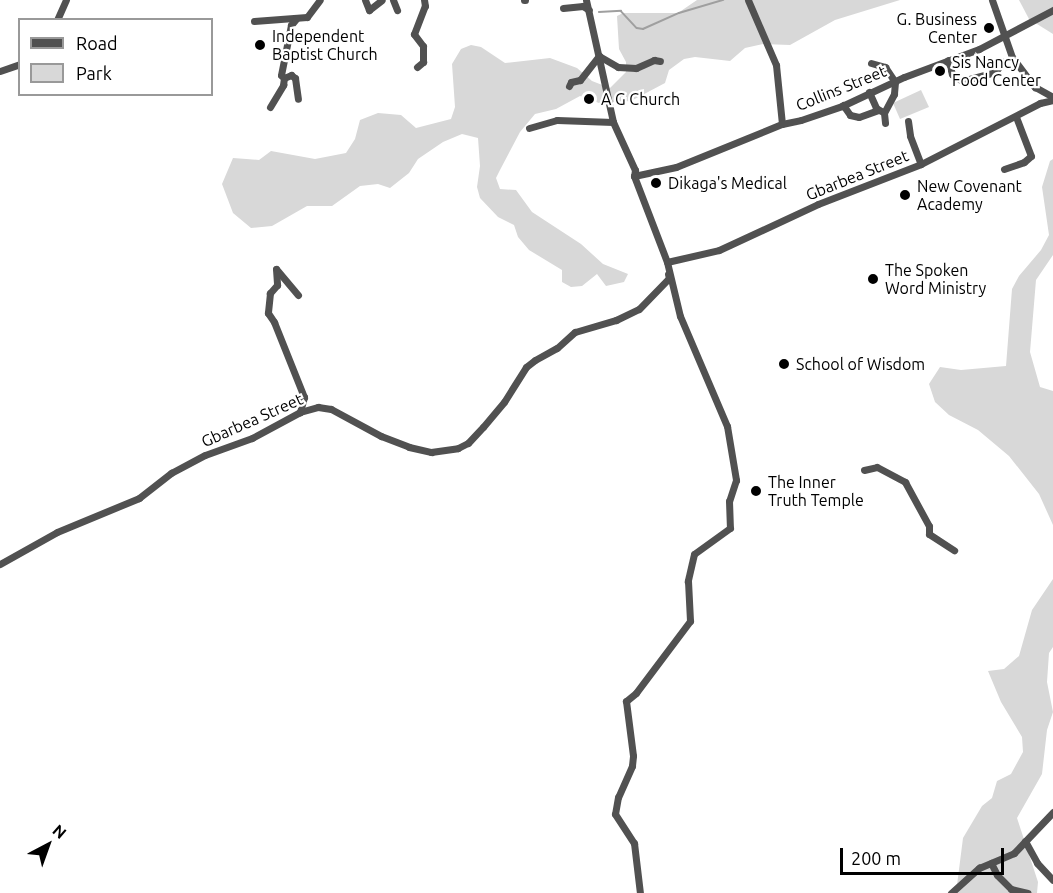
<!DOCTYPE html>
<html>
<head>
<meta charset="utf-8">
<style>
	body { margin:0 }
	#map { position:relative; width:1053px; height:893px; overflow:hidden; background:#fff; font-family:Ubuntu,sans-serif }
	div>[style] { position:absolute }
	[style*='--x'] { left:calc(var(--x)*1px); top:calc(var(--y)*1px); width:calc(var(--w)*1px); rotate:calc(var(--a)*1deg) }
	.green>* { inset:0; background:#d8d8d8 }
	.stream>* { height:1.5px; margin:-0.75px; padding:0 0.75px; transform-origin:0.75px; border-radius:0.75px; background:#9f9f9f }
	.minor>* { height:7px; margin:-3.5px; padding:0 3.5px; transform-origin:3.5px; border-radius:3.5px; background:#515151 }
	.dots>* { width:16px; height:16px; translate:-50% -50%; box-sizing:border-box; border:3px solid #fff; border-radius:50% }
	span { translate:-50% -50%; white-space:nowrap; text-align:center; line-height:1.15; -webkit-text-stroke:4.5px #fff; paint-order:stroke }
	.poi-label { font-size:16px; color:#000 }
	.right { translate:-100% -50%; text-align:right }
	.left { translate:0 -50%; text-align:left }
	.street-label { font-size:16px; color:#000 }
	.legend { position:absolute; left:18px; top:18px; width:195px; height:78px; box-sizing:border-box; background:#fff; border:2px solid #999; margin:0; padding:8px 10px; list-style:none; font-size:18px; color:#000 }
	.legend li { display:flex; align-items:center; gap:12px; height:30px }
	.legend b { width:30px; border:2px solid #999 }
	.north { position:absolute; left:18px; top:815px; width:60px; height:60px; -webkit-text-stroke:4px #fff; paint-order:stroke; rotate:41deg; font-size:16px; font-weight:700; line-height:24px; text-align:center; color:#000 }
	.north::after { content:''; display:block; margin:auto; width:21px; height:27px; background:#000; clip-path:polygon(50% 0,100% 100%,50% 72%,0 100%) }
	.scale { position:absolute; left:840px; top:848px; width:164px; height:27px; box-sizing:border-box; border:3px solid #000; border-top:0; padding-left:8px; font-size:18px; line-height:21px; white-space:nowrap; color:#000; -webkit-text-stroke:4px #fff; paint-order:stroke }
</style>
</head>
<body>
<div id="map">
	<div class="green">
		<div style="clip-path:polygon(697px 0,900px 0,835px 20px,790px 45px,763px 44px,745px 48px,730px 61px,695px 57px,684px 59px,669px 70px,665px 83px,631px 101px,599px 103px,580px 96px,556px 109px,535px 114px,520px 132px,500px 170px,496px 178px,500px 189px,516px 190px,532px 212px,581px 244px,603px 264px,628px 274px,624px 282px,606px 286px,597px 274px,582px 286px,571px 287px,562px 282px,562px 270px,529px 250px,518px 237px,514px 225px,498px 217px,480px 198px,477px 187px,480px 166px,478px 138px,462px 134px,443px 142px,418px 159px,409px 173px,390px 188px,378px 184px,360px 186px,332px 206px,307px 206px,272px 226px,251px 228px,233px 213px,222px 184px,233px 158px,259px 160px,271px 151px,315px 159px,346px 153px,355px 139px,360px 120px,378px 113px,401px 115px,416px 128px,451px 119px,455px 107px,452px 64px,461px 49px,471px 45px,481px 47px,505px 63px,550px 58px,577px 68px,592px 81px,610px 88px,626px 72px,626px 62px,619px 49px,617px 16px,623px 13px,678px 13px)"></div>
		<div style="clip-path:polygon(1019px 0,1053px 0,1053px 34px,1029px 19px)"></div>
		<div style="clip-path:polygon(921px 90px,929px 107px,900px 119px,893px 103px)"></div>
		<div style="clip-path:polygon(1053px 159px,1053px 255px,1036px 280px,1030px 352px,1040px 387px,1053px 391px,1053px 525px,1039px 494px,1009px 456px,978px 430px,949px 415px,935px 402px,929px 384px,940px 367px,961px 370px,1006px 366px,1012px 289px,1019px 276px,1041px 250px,1049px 235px,1042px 187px,1050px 161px)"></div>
		<div style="clip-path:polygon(1053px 579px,1053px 647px,1049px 653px,1047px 682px,1053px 712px,1047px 730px,1042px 774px,1017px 818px,1038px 882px,1037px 893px,956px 893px,963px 838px,982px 806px,992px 798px,997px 781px,1011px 774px,1023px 752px,1022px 737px,1001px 702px,988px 671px,1004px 669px,1019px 656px,1032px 610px)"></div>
	</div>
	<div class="stream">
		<div style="--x:599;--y:12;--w:22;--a:-3"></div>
		<div style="--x:621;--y:11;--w:23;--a:47"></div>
		<div style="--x:637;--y:28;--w:6;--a:9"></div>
		<div style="--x:643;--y:29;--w:39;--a:-24"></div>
		<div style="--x:679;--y:13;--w:46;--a:-16.5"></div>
	</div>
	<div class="minor">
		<div style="--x:365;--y:0;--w:11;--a:68"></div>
		<div style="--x:369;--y:10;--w:16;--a:-38"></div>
		<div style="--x:393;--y:0;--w:11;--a:68"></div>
		<div style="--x:524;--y:0;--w:1;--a:0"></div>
		<div style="--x:586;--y:0;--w:125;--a:77.5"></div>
		<div style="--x:613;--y:122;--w:53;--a:65.4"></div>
		<div style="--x:635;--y:170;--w:6;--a:99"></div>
		<div style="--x:634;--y:176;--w:92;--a:69"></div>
		<div style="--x:667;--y:262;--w:56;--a:76.5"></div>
		<div style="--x:680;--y:316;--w:120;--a:66.9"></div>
		<div style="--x:727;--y:426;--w:55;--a:80.5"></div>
		<div style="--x:736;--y:480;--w:22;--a:108"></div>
		<div style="--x:729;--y:501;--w:27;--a:88"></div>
		<div style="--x:730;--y:528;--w:44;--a:144.2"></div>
		<div style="--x:694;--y:554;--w:28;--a:103"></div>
		<div style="--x:688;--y:581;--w:40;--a:87.1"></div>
		<div style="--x:690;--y:621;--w:90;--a:126.9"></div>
		<div style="--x:636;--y:693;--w:13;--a:141"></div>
		<div style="--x:626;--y:701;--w:55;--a:82.7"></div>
		<div style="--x:633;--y:756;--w:10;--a:96"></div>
		<div style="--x:632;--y:766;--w:34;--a:114"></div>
		<div style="--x:618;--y:797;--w:17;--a:100"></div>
		<div style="--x:615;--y:814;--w:35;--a:57"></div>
		<div style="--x:634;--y:843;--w:50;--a:83.2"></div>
		<div style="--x:748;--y:0;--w:71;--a:66.7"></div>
		<div style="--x:776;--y:65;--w:59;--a:84.2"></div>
		<div style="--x:992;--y:0;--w:60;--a:70.7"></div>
		<div style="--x:1012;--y:57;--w:38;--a:53"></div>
		<div style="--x:1035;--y:87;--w:21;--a:29"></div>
		<div style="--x:563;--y:8;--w:20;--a:-6"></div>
		<div style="--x:583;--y:6;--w:7;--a:34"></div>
		<div style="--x:57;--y:20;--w:22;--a:-66"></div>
		<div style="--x:254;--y:21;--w:53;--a:-4.3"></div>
		<div style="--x:307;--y:17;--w:21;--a:-53"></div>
		<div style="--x:948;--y:60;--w:15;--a:74"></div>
		<div style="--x:952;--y:74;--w:12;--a:35"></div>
		<div style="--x:962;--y:81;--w:34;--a:-15"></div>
		<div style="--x:995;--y:72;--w:13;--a:-51"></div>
		<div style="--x:871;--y:63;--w:15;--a:16"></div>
		<div style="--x:885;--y:67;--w:18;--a:56"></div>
		<div style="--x:895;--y:82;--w:12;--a:95"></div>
		<div style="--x:894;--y:94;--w:21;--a:118"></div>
		<div style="--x:884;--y:113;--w:10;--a:84"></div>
		<div style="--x:417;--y:67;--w:8;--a:-40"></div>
		<div style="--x:423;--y:62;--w:16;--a:-90"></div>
		<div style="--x:423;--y:46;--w:15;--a:-127"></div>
		<div style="--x:414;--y:34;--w:30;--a:-69"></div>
		<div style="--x:425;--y:6;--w:6;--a:-99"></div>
		<div style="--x:0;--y:71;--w:21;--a:-19"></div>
		<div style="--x:284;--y:78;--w:8;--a:-23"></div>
		<div style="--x:291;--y:75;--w:5;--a:37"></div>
		<div style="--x:295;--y:78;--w:21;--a:82"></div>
		<div style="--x:569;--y:86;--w:4;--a:-63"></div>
		<div style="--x:571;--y:82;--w:9;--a:-13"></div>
		<div style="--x:580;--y:80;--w:31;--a:-52"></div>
		<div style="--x:599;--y:56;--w:22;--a:30"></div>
		<div style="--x:618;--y:67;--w:18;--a:3"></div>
		<div style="--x:636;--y:68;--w:20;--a:-24"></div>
		<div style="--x:654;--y:60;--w:6;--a:9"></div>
		<div style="--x:869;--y:92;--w:17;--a:66"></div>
		<div style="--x:876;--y:108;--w:6;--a:31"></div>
		<div style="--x:843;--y:105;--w:12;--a:55"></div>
		<div style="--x:850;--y:115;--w:9;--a:13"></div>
		<div style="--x:859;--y:117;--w:20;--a:-20"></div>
		<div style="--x:270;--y:107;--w:26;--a:-59"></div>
		<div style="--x:283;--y:85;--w:7;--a:-82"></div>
		<div style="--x:284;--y:78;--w:4;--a:-135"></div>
		<div style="--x:281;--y:75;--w:51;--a:-78.7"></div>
		<div style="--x:291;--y:25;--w:8;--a:-50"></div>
		<div style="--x:908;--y:121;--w:15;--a:82"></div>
		<div style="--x:910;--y:136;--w:30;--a:69"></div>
		<div style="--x:529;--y:128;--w:29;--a:-16"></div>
		<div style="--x:557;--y:120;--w:56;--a:2"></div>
		<div style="--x:1004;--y:169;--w:21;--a:-19"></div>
		<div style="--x:1024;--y:162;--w:9;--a:-41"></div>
		<div style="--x:1031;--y:156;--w:42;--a:-111"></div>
		<div style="--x:634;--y:176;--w:43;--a:-12.1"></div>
		<div style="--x:676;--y:167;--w:114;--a:-22.1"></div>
		<div style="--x:782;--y:124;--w:19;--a:-12"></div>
		<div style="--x:801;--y:120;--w:43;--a:-18.9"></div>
		<div style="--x:842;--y:106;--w:68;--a:-25.1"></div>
		<div style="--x:904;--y:77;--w:80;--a:-20.5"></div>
		<div style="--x:979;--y:49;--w:84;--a:-27.8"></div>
		<div style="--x:667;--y:262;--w:53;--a:-13"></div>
		<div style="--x:719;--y:250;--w:109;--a:-24.9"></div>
		<div style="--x:818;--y:204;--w:110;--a:-21.2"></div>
		<div style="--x:921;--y:164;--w:134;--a:-27.1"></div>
		<div style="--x:1040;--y:103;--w:13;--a:-13"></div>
		<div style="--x:298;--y:295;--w:34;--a:-130"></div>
		<div style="--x:276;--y:269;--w:16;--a:86"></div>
		<div style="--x:277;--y:285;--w:11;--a:131"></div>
		<div style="--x:270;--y:293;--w:20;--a:96"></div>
		<div style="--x:268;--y:313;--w:11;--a:56"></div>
		<div style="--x:274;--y:322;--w:81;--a:68.2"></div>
		<div style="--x:304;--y:397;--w:16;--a:105"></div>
		<div style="--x:864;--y:470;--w:13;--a:-13"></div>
		<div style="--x:877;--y:467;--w:32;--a:28"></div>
		<div style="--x:905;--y:482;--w:50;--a:61.4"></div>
		<div style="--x:929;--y:526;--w:8;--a:90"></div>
		<div style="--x:929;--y:534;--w:30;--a:33"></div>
		<div style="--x:0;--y:564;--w:65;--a:-29.3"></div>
		<div style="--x:57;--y:532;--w:89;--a:-22.5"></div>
		<div style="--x:139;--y:498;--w:41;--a:-38"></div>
		<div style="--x:171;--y:473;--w:38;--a:-28"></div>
		<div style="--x:205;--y:455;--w:50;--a:-19.9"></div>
		<div style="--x:252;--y:438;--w:55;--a:-28.4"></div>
		<div style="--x:300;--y:412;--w:19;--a:-16"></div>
		<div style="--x:318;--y:407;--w:13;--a:9"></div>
		<div style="--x:331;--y:409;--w:57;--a:28.4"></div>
		<div style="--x:381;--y:436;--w:30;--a:21"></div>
		<div style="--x:409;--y:447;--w:23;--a:13"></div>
		<div style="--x:431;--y:452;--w:27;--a:-8"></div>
		<div style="--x:458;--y:448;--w:11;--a:-27"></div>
		<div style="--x:468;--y:443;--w:22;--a:-47"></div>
		<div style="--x:483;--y:427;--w:33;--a:-50"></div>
		<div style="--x:504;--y:402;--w:41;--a:-57.8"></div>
		<div style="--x:526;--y:367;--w:11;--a:-38"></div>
		<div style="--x:535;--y:360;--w:25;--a:-29"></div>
		<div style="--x:557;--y:348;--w:24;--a:-42"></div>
		<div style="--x:575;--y:332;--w:43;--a:-16.3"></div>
		<div style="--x:616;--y:320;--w:25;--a:-26"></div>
		<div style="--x:639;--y:309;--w:43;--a:-45.9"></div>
		<div style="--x:669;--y:278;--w:4;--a:-104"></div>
		<div style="--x:1025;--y:841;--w:25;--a:61"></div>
		<div style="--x:1037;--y:863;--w:23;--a:47"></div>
		<div style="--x:991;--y:863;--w:13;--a:63"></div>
		<div style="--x:997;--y:875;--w:20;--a:45"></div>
		<div style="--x:1011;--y:889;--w:17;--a:13"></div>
		<div style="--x:951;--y:893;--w:38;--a:-42"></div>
		<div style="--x:979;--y:868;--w:38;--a:-23"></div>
		<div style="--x:1014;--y:853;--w:57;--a:-46.4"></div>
	</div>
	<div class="dots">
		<div style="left:989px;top:28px;background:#000"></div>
		<div style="left:260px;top:45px;background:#000"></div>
		<div style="left:940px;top:71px;background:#000"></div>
		<div style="left:589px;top:99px;background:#000"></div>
		<div style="left:656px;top:183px;background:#000"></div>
		<div style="left:905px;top:195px;background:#000"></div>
		<div style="left:873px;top:279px;background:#000"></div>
		<div style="left:784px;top:364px;background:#000"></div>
		<div style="left:756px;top:491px;background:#000"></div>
	</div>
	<div class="poi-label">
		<span class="right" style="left:977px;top:28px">G. Business<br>Center</span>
		<span class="left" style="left:272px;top:45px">Independent<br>Baptist Church</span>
		<span class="left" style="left:952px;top:71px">Sis Nancy<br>Food Center</span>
		<span class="left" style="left:601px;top:99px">A G Church</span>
		<span class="left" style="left:668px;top:183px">Dikaga's Medical</span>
		<span class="left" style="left:917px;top:195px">New Covenant<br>Academy</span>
		<span class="left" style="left:885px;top:279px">The Spoken<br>Word Ministry</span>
		<span class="left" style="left:796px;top:364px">School of Wisdom</span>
		<span class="left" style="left:768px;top:491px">The Inner<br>Truth Temple</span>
	</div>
	<div class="street-label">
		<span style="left:841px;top:88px;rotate:-22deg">Collins Street</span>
		<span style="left:857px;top:175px;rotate:-22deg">Gbarbea Street</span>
		<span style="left:252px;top:420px;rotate:-24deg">Gbarbea Street</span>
	</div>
	<ul class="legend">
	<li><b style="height:8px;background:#515151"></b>Road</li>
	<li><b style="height:16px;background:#d8d8d8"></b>Park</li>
	</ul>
	<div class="north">N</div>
	<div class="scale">200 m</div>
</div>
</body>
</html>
